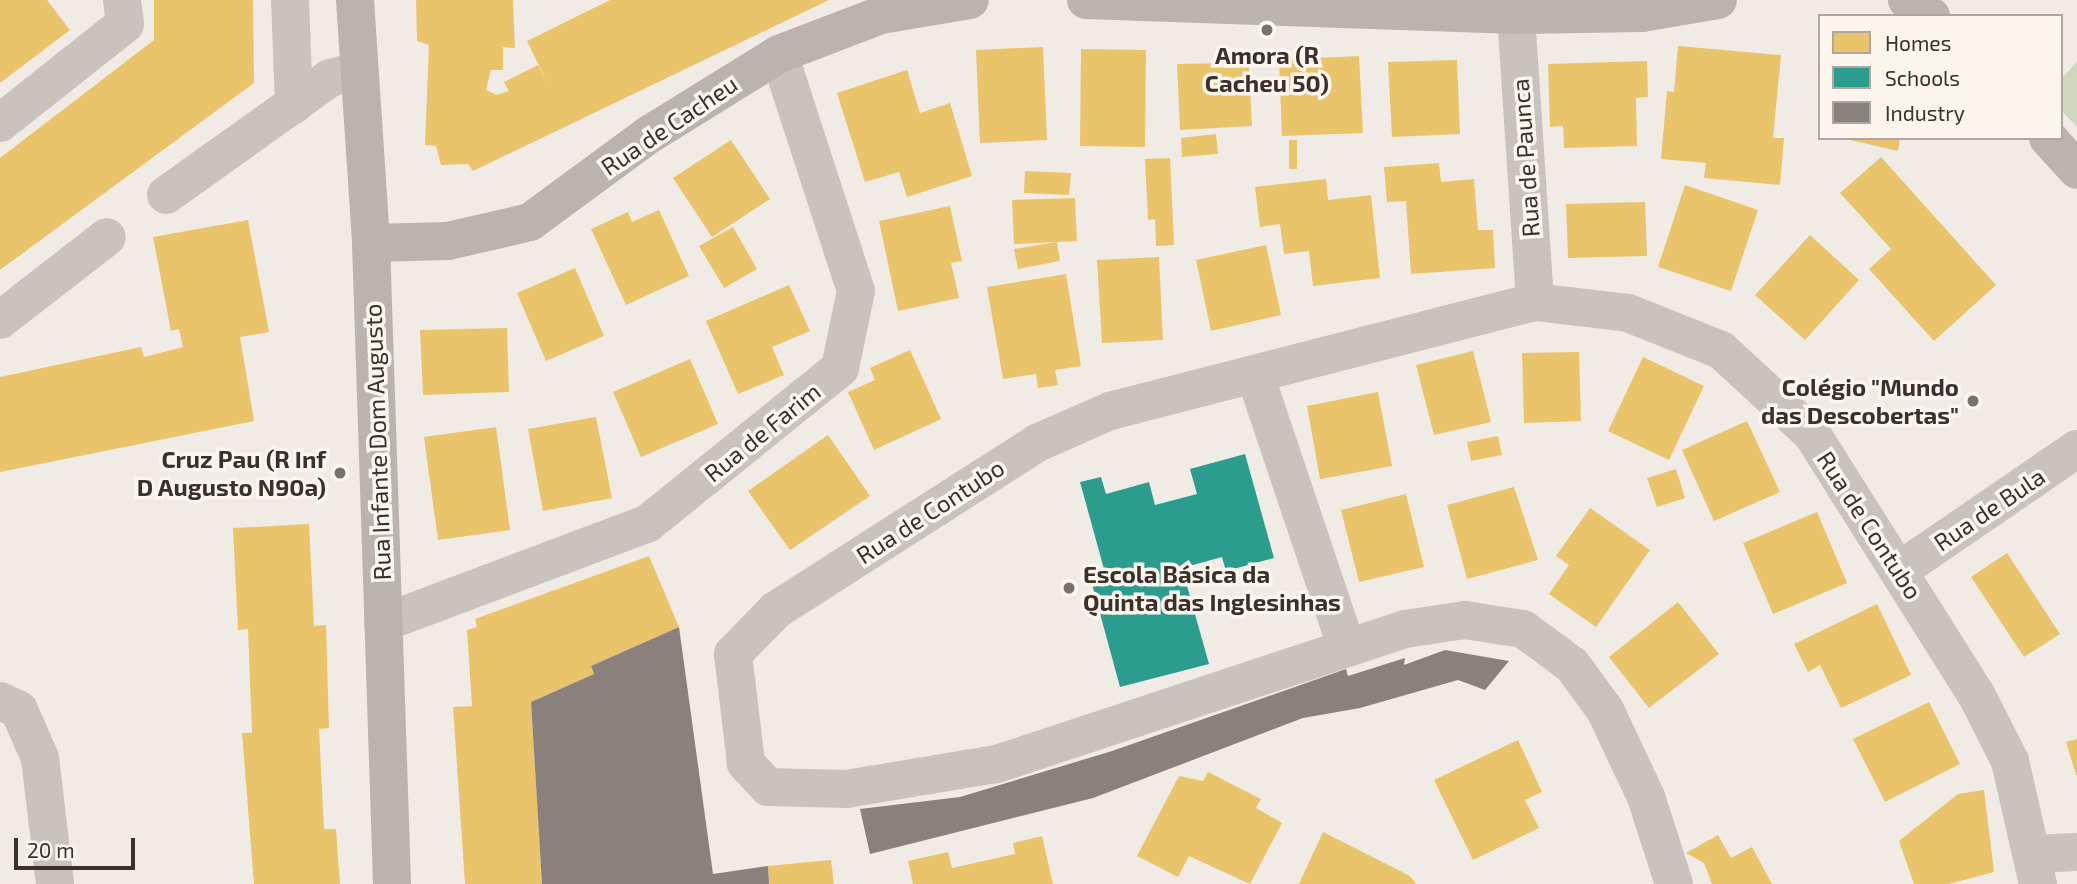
<!DOCTYPE html>
<html>
<head>
<meta charset="utf-8">
<style>
	body { margin:0 }
	#map { position:relative; width:2077px; height:884px; overflow:hidden; background:#f0ebe5; font-family:"Exo 2",sans-serif }
	div>[style] { position:absolute }
	[style*='--x'] { left:calc(var(--x)*1px); top:calc(var(--y)*1px); width:calc(var(--w)*1px); rotate:calc(var(--a)*1deg) }
	.green>* { inset:0; background:#d1d6bf }
	.homes>* { inset:0; background:#e9c46a }
	.schools>* { inset:0; background:#2a9d8f }
	.industry>* { inset:0; background:#8a817c }
	.minor>* { height:38px; margin:-19px; padding:0 19px; transform-origin:19px; border-radius:19px; background:#c9c3be }
	.secondary>* { height:38px; margin:-19px; padding:0 19px; transform-origin:19px; border-radius:19px; background:#bab3ae }
	.dots>* { width:19px; height:19px; translate:-50% -50%; box-sizing:border-box; border:4px solid #fbf5ee; border-radius:50% }
	span { translate:-50% -50%; white-space:nowrap; text-align:center; line-height:1.15; -webkit-text-stroke:7px #fbf5ee; paint-order:stroke }
	.poi-label { font-size:24px; color:#3b302b; font-weight:700 }
	.right { translate:-100% -50%; text-align:right }
	.left { translate:0 -50%; text-align:left }
	.street-label { font-size:24px; color:#3b302b }
	.legend { position:absolute; left:1818px; top:14px; width:245px; height:126px; box-sizing:border-box; background:#fbf5ee; border:2px solid #aea6a0; margin:0; padding:9px 12px; list-style:none; font-size:21px; color:#3b302b }
	.legend li { display:flex; align-items:center; gap:14px; height:35px }
	.legend b { width:35px; border:2px solid #aea6a0 }
	.scale { position:absolute; left:14px; top:838px; width:121px; height:32px; box-sizing:border-box; border:4px solid #3b302b; border-top:0; padding-left:9px; font-size:21px; line-height:24px; white-space:nowrap; color:#3b302b; -webkit-text-stroke:5px #fbf5ee; paint-order:stroke }
</style>
</head>
<body>
<div id="map">
	<div class="green">
		<div style="clip-path:polygon(2077px 62px,2077px 127px,2061px 110px,2061px 79px)"></div>
	</div>
	<div class="homes">
		<div style="clip-path:polygon(0 0,47px 0,70px 30px,0 83px)"></div>
		<div style="clip-path:polygon(154px 0,253px 0,254px 83px,0 270px,0 158px,154px 40px)"></div>
		<div style="clip-path:polygon(416px 0,513px 0,515px 48px,503px 47px,503px 70px,491px 70px,486px 90px,497px 95px,509px 91px,504px 82px,538px 65px,547px 82px,527px 41px,610px 0,829px 0,473px 171px,468px 164px,441px 165px,436px 146px,425px 145px,429px 45px,417px 41px)"></div>
		<div style="clip-path:polygon(1678px 46px,1781px 55px,1773px 138px,1784px 138px,1780px 185px,1704px 178px,1706px 163px,1661px 159px,1667px 91px,1674px 92px)"></div>
		<div style="clip-path:polygon(1043px 47px,1047px 140px,980px 143px,976px 50px)"></div>
		<div style="clip-path:polygon(1081px 49px,1146px 50px,1145px 147px,1080px 146px)"></div>
		<div style="clip-path:polygon(1359px 56px,1363px 133px,1282px 136px,1279px 60px)"></div>
		<div style="clip-path:polygon(1457px 60px,1460px 134px,1392px 137px,1388px 62px)"></div>
		<div style="clip-path:polygon(1647px 61px,1648px 97px,1636px 98px,1637px 146px,1564px 148px,1563px 126px,1550px 127px,1548px 64px)"></div>
		<div style="clip-path:polygon(1222px 63px,1222px 68px,1249px 67px,1252px 126px,1180px 130px,1177px 64px)"></div>
		<div style="clip-path:polygon(907px 70px,920px 113px,950px 103px,972px 176px,907px 197px,899px 172px,865px 182px,837px 93px)"></div>
		<div style="clip-path:polygon(1216px 134px,1218px 154px,1182px 157px,1181px 138px)"></div>
		<div style="clip-path:polygon(1842px 138px,1900px 138px,1898px 151px)"></div>
		<div style="clip-path:polygon(731px 140px,770px 199px,712px 237px,673px 178px)"></div>
		<div style="clip-path:polygon(1289px 140px,1297px 140px,1297px 169px,1289px 169px)"></div>
		<div style="clip-path:polygon(1881px 157px,1996px 285px,1934px 341px,1869px 269px,1891px 249px,1840px 193px)"></div>
		<div style="clip-path:polygon(1170px 158px,1174px 245px,1156px 246px,1155px 219px,1148px 220px,1145px 159px)"></div>
		<div style="clip-path:polygon(1439px 163px,1441px 182px,1474px 179px,1478px 230px,1493px 230px,1495px 268px,1411px 274px,1406px 201px,1387px 202px,1384px 167px)"></div>
		<div style="clip-path:polygon(1025px 171px,1071px 173px,1069px 195px,1024px 193px)"></div>
		<div style="clip-path:polygon(1326px 179px,1328px 200px,1371px 195px,1380px 278px,1313px 286px,1309px 251px,1284px 254px,1280px 224px,1260px 227px,1255px 187px)"></div>
		<div style="clip-path:polygon(1685px 185px,1758px 210px,1731px 291px,1658px 267px)"></div>
		<div style="clip-path:polygon(1075px 198px,1077px 241px,1014px 244px,1012px 200px)"></div>
		<div style="clip-path:polygon(1645px 202px,1647px 256px,1568px 258px,1566px 204px)"></div>
		<div style="clip-path:polygon(950px 206px,962px 261px,951px 263px,959px 298px,898px 311px,879px 221px)"></div>
		<div style="clip-path:polygon(659px 210px,689px 276px,626px 305px,591px 229px,628px 212px,632px 222px)"></div>
		<div style="clip-path:polygon(248px 220px,269px 332px,240px 337px,254px 421px,0 472px,0 377px,141px 347px,144px 357px,183px 347px,179px 329px,171px 331px,153px 237px)"></div>
		<div style="clip-path:polygon(733px 227px,757px 269px,724px 288px,699px 246px)"></div>
		<div style="clip-path:polygon(1810px 235px,1859px 280px,1805px 340px,1755px 295px)"></div>
		<div style="clip-path:polygon(1057px 242px,1060px 261px,1018px 269px,1014px 249px)"></div>
		<div style="clip-path:polygon(1266px 245px,1281px 315px,1211px 331px,1196px 260px)"></div>
		<div style="clip-path:polygon(1159px 257px,1163px 340px,1102px 343px,1097px 260px)"></div>
		<div style="clip-path:polygon(575px 268px,604px 336px,546px 361px,517px 293px)"></div>
		<div style="clip-path:polygon(1066px 274px,1081px 366px,1055px 370px,1058px 385px,1038px 388px,1036px 374px,1003px 379px,987px 287px)"></div>
		<div style="clip-path:polygon(789px 285px,810px 331px,772px 347px,784px 375px,738px 394px,706px 321px)"></div>
		<div style="clip-path:polygon(507px 328px,509px 392px,423px 395px,420px 330px)"></div>
		<div style="clip-path:polygon(910px 350px,941px 419px,874px 450px,848px 392px,875px 380px,870px 368px)"></div>
		<div style="clip-path:polygon(1473px 351px,1491px 422px,1434px 435px,1416px 365px)"></div>
		<div style="clip-path:polygon(1579px 352px,1581px 421px,1524px 423px,1522px 353px)"></div>
		<div style="clip-path:polygon(1643px 357px,1704px 386px,1669px 460px,1608px 431px)"></div>
		<div style="clip-path:polygon(690px 359px,718px 424px,641px 457px,613px 392px)"></div>
		<div style="clip-path:polygon(1378px 392px,1392px 466px,1320px 479px,1307px 406px)"></div>
		<div style="clip-path:polygon(596px 417px,612px 498px,543px 511px,528px 429px)"></div>
		<div style="clip-path:polygon(1747px 421px,1780px 492px,1714px 521px,1682px 450px)"></div>
		<div style="clip-path:polygon(496px 427px,510px 530px,438px 540px,424px 437px)"></div>
		<div style="clip-path:polygon(828px 435px,870px 496px,790px 550px,748px 491px)"></div>
		<div style="clip-path:polygon(1498px 436px,1502px 455px,1471px 461px,1467px 442px)"></div>
		<div style="clip-path:polygon(1676px 469px,1685px 498px,1657px 507px,1647px 478px)"></div>
		<div style="clip-path:polygon(1514px 487px,1538px 560px,1467px 579px,1447px 505px)"></div>
		<div style="clip-path:polygon(1406px 494px,1424px 567px,1359px 582px,1341px 510px)"></div>
		<div style="clip-path:polygon(1590px 508px,1650px 550px,1596px 627px,1549px 594px,1569px 565px,1556px 556px)"></div>
		<div style="clip-path:polygon(1817px 512px,1847px 583px,1773px 614px,1743px 543px)"></div>
		<div style="clip-path:polygon(309px 524px,314px 626px,326px 625px,329px 728px,319px 729px,324px 829px,336px 829px,340px 884px,254px 884px,242px 733px,252px 733px,248px 629px,238px 630px,233px 528px)"></div>
		<div style="clip-path:polygon(2007px 553px,2060px 634px,2024px 657px,1971px 577px)"></div>
		<div style="clip-path:polygon(649px 556px,679px 627px,591px 666px,594px 674px,531px 702px,542px 884px,465px 884px,453px 707px,472px 706px,467px 630px,477px 627px,475px 619px)"></div>
		<div style="clip-path:polygon(1678px 602px,1719px 654px,1649px 708px,1609px 657px)"></div>
		<div style="clip-path:polygon(1877px 604px,1911px 675px,1841px 708px,1820px 665px,1808px 672px,1794px 644px)"></div>
		<div style="clip-path:polygon(1929px 702px,1960px 764px,1885px 802px,1853px 739px)"></div>
		<div style="clip-path:polygon(2077px 739px,2077px 775px,2076px 775px,2066px 742px)"></div>
		<div style="clip-path:polygon(1518px 740px,1542px 792px,1525px 800px,1539px 828px,1473px 860px,1434px 780px)"></div>
		<div style="clip-path:polygon(1208px 772px,1261px 799px,1256px 808px,1282px 823px,1250px 884px,1189px 856px,1178px 877px,1137px 856px,1179px 776px,1203px 781px)"></div>
		<div style="clip-path:polygon(1984px 790px,1994px 872px,1949px 884px,1914px 884px,1899px 841px,1958px 794px)"></div>
		<div style="clip-path:polygon(1323px 832px,1410px 876px,1416px 884px,1299px 884px)"></div>
		<div style="clip-path:polygon(1718px 835px,1731px 858px,1752px 847px,1772px 884px,1712px 884px,1704px 863px,1686px 853px)"></div>
		<div style="clip-path:polygon(1042px 836px,1053px 884px,913px 884px,908px 861px,948px 852px,952px 868px,1015px 854px,1013px 843px)"></div>
		<div style="clip-path:polygon(831px 860px,834px 884px,769px 884px,768px 866px)"></div>
	</div>
	<div class="schools">
		<div style="clip-path:polygon(1245px 454px,1274px 558px,1226px 571px,1222px 557px,1182px 568px,1209px 664px,1120px 687px,1089px 573px,1104px 569px,1080px 482px,1101px 477px,1106px 494px,1149px 482px,1155px 505px,1197px 494px,1190px 469px)"></div>
	</div>
	<div class="industry">
		<div style="clip-path:polygon(679px 627px,713px 874px,768px 866px,769px 884px,542px 884px,531px 702px,594px 674px,591px 666px)"></div>
		<div style="clip-path:polygon(1445px 650px,1509px 661px,1485px 690px,1458px 680px,1360px 708px,1303px 718px,1093px 798px,870px 854px,860px 809px,960px 797px,1112px 751px,1346px 669px,1348px 676px,1405px 658px,1404px 665px)"></div>
	</div>
	<div class="minor">
		<div style="--x:290;--y:0;--w:105;--a:87.8"></div>
		<div style="--x:1516;--y:15;--w:288;--a:86.2"></div>
		<div style="--x:0;--y:123;--w:159;--a:-38.4"></div>
		<div style="--x:125;--y:24;--w:24;--a:-97"></div>
		<div style="--x:166;--y:195;--w:201;--a:-35.5"></div>
		<div style="--x:330;--y:78;--w:28;--a:-15"></div>
		<div style="--x:0;--y:320;--w:135;--a:-37.8"></div>
		<div style="--x:1255;--y:375;--w:288;--a:71.4"></div>
		<div style="--x:1900;--y:570;--w:214;--a:-34.4"></div>
		<div style="--x:383;--y:623;--w:282;--a:-20.6"></div>
		<div style="--x:647;--y:524;--w:248;--a:-38.9"></div>
		<div style="--x:840;--y:368;--w:79;--a:-78.3"></div>
		<div style="--x:856;--y:291;--w:249;--a:-108"></div>
		<div style="--x:0;--y:701;--w:21;--a:25"></div>
		<div style="--x:19;--y:710;--w:52;--a:66.4"></div>
		<div style="--x:40;--y:758;--w:127;--a:83.2"></div>
		<div style="--x:2034;--y:854;--w:43;--a:-2.7"></div>
		<div style="--x:1674;--y:884;--w:91;--a:-107.8"></div>
		<div style="--x:1646;--y:797;--w:96;--a:-115.2"></div>
		<div style="--x:1605;--y:710;--w:56;--a:-126.3"></div>
		<div style="--x:1572;--y:665;--w:61;--a:-143.7"></div>
		<div style="--x:1523;--y:629;--w:59;--a:-171.2"></div>
		<div style="--x:1465;--y:620;--w:61;--a:171.5"></div>
		<div style="--x:1405;--y:629;--w:431;--a:161.7"></div>
		<div style="--x:996;--y:764;--w:152;--a:170.5"></div>
		<div style="--x:846;--y:789;--w:78;--a:-178.5"></div>
		<div style="--x:768;--y:787;--w:33;--a:-133"></div>
		<div style="--x:746;--y:763;--w:110;--a:-96.8"></div>
		<div style="--x:733;--y:654;--w:62;--a:-45.7"></div>
		<div style="--x:776;--y:610;--w:310;--a:-32.6"></div>
		<div style="--x:1037;--y:443;--w:80;--a:-23.7"></div>
		<div style="--x:1110;--y:411;--w:439;--a:-14.4"></div>
		<div style="--x:1535;--y:302;--w:94;--a:6.7"></div>
		<div style="--x:1628;--y:313;--w:100;--a:21.7"></div>
		<div style="--x:1721;--y:350;--w:124;--a:42.7"></div>
		<div style="--x:1812;--y:434;--w:307;--a:57.8"></div>
		<div style="--x:1976;--y:694;--w:75;--a:63.1"></div>
		<div style="--x:2010;--y:761;--w:126;--a:77.2"></div>
	</div>
	<div class="secondary">
		<div style="--x:355;--y:0;--w:244;--a:86.2"></div>
		<div style="--x:371;--y:243;--w:641;--a:88.12"></div>
		<div style="--x:1086;--y:0;--w:430;--a:2"></div>
		<div style="--x:1516;--y:15;--w:126;--a:-0.9"></div>
		<div style="--x:1642;--y:13;--w:77;--a:-9.7"></div>
		<div style="--x:1907;--y:0;--w:29;--a:34"></div>
		<div style="--x:2048;--y:138;--w:43;--a:47.8"></div>
		<div style="--x:371;--y:243;--w:77;--a:-1.5"></div>
		<div style="--x:448;--y:241;--w:84;--a:-13"></div>
		<div style="--x:530;--y:222;--w:149;--a:-36.3"></div>
		<div style="--x:650;--y:134;--w:152;--a:-31.8"></div>
		<div style="--x:779;--y:54;--w:109;--a:-20.9"></div>
		<div style="--x:881;--y:15;--w:90;--a:-9.6"></div>
	</div>
	<div class="dots">
		<div style="left:1267px;top:30px;background:#7a716c"></div>
		<div style="left:1973px;top:401px;background:#7a716c"></div>
		<div style="left:340px;top:473px;background:#7a716c"></div>
		<div style="left:1069px;top:588px;background:#7a716c"></div>
	</div>
	<div class="poi-label">
		<span style="left:1267px;top:69px">Amora (R<br>Cacheu 50)</span>
		<span class="right" style="left:1959px;top:401px">Colégio "Mundo<br>das Descobertas"</span>
		<span class="right" style="left:326px;top:473px">Cruz Pau (R Inf<br>D Augusto N90a)</span>
		<span class="left" style="left:1083px;top:588px">Escola Básica da<br>Quinta das Inglesinhas</span>
	</div>
	<div class="street-label">
		<span style="left:669px;top:125px;rotate:-34deg">Rua de Cacheu</span>
		<span style="left:1525px;top:158px;rotate:-94deg">Rua de Paunca</span>
		<span style="left:762px;top:432px;rotate:-39deg">Rua de Farim</span>
		<span style="left:377px;top:442px;rotate:-92deg">Rua Infante Dom Augusto</span>
		<span style="left:1989px;top:509px;rotate:-34deg">Rua de Bula</span>
		<span style="left:930px;top:511px;rotate:-33deg">Rua de Contubo</span>
		<span style="left:1870px;top:525px;rotate:57deg">Rua de Contubo</span>
	</div>
	<ul class="legend">
	<li><b style="height:19px;background:#e9c46a"></b>Homes</li>
	<li><b style="height:19px;background:#2a9d8f"></b>Schools</li>
	<li><b style="height:19px;background:#8a817c"></b>Industry</li>
	</ul>
	<div class="scale">20 m</div>
</div>
</body>
</html>
